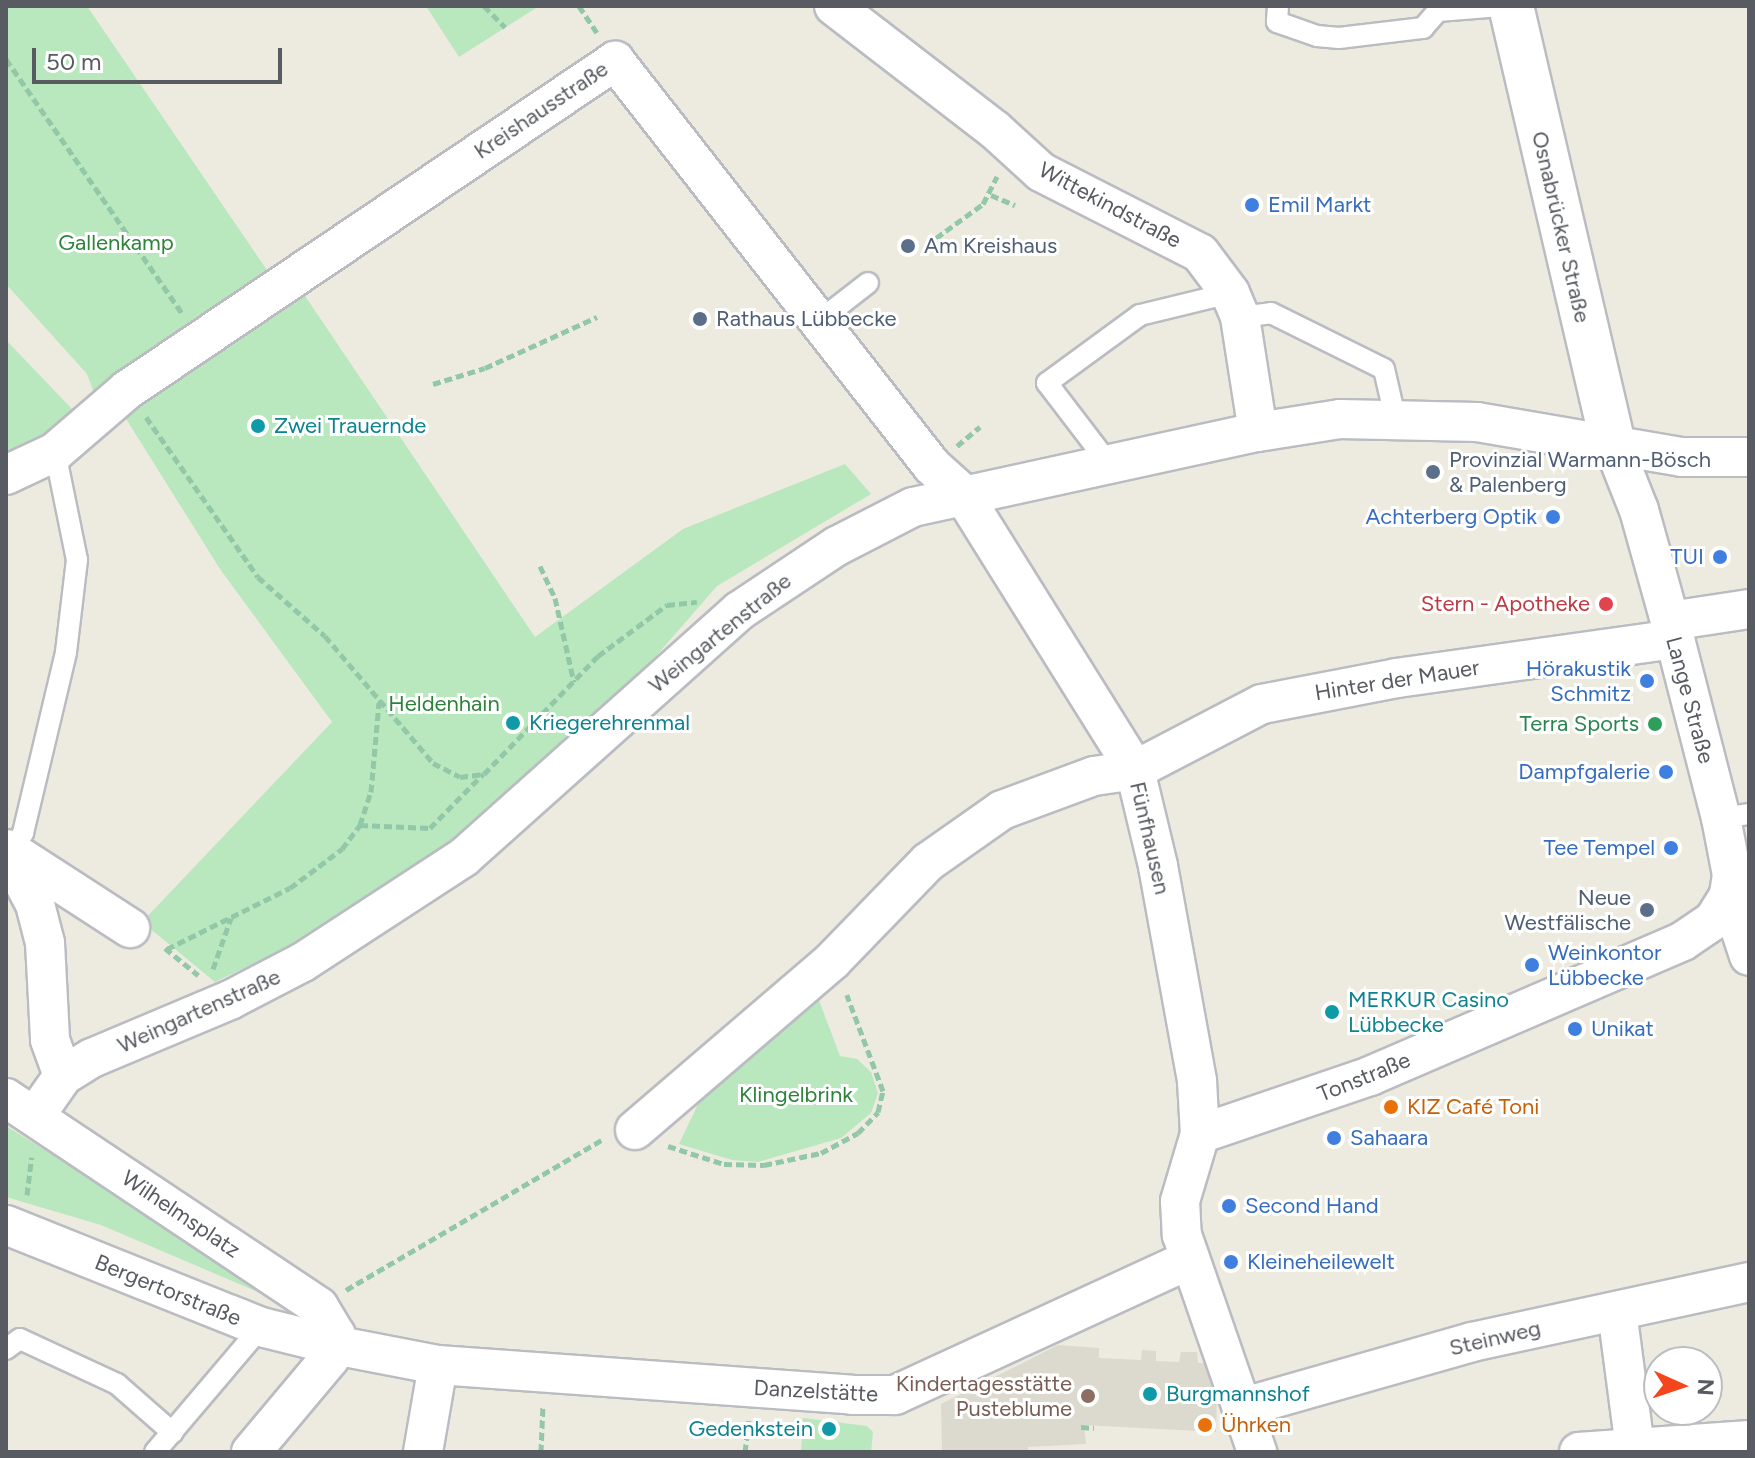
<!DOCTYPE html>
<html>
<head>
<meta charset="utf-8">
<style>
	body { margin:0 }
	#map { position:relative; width:1755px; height:1458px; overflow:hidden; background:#edebdf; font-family:Figtree,sans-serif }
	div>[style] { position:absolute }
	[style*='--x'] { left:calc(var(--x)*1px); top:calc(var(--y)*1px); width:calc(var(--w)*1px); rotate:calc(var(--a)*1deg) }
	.education>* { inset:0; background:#dcdace }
	.green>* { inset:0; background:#b9e7be }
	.path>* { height:5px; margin-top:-2.5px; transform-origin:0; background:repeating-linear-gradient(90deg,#92c7a7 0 8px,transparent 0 12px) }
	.roads { filter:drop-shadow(2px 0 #babcc2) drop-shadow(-2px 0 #babcc2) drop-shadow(0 2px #babcc2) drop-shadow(0 -2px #babcc2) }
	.lane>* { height:20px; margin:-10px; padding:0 10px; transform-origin:10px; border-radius:10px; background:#fff }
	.street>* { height:38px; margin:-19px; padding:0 19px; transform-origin:19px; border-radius:19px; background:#fff }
	.secondary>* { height:44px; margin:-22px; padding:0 22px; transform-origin:22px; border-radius:22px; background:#fff }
	.dots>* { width:22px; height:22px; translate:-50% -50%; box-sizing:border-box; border:4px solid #fff; border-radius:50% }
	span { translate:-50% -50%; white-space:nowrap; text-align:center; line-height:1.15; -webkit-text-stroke:6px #fff; paint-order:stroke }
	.street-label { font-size:22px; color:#585b61 }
	.shop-label { font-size:22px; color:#366cbe }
	.left { translate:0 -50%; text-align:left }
	.right { translate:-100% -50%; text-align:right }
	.park-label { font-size:22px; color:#2e833b }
	.service-label { font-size:22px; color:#4e5e75 }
	.culture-label { font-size:22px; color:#0d838f }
	.health-label { font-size:22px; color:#be3a42 }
	.leisure-label { font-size:22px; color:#27864d }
	.food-label { font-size:22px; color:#c56008 }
	.education-label { font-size:22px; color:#785e54 }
	.frame { position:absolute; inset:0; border:8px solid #585b61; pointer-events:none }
	.north { position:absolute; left:1643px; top:1346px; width:80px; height:80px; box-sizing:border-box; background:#fff; border:2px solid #bcbdc0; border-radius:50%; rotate:93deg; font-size:22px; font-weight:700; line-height:32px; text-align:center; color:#585b61 }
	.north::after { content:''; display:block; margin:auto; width:28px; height:36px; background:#f5451c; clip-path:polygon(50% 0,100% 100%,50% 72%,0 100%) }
	.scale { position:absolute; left:32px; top:48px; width:250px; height:36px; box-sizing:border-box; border:4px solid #585b61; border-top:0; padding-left:10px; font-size:24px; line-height:28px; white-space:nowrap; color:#585b61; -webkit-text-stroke:6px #fff; paint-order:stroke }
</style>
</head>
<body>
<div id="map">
	<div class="education">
		<div style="clip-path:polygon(1058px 1345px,1099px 1348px,1099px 1358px,1141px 1360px,1142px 1350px,1156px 1351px,1156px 1361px,1179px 1362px,1181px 1352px,1197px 1352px,1198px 1363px,1218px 1364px,1216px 1432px,1084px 1425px,1086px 1444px,1028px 1447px,1028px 1452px,942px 1452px,941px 1404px)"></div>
	</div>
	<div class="green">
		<div style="clip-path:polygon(6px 6px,87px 6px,271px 276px,6px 463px,6px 340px,72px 409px,96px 398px,87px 374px,6px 284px)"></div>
		<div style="clip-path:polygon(426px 6px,539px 6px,459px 57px)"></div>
		<div style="clip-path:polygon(297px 284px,535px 637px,683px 529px,845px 464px,871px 494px,717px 586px,629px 687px,461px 837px,336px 924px,215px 982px,142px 922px,332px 722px,220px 569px,123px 414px)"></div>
		<div style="clip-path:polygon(817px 995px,840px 1056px,857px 1059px,871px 1072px,878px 1093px,871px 1113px,841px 1138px,758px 1162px,732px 1160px,679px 1144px,701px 1098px)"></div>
		<div style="clip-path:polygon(6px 1126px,217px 1256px,272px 1298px,101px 1225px,6px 1197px)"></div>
		<div style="clip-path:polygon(803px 1418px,867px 1426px,873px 1432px,871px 1452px,801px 1452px)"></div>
	</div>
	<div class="path">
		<div style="--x:484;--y:6;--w:30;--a:45"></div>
		<div style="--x:579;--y:6;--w:32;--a:56"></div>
		<div style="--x:6;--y:59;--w:309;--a:55.3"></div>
		<div style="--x:991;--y:195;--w:26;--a:23"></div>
		<div style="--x:936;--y:238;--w:58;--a:-35.9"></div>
		<div style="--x:983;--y:204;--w:31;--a:-63"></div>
		<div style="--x:433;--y:384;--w:54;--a:-17.1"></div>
		<div style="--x:485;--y:368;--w:123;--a:-24.5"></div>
		<div style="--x:146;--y:417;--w:195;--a:55"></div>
		<div style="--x:258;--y:577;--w:89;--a:41.4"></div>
		<div style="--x:325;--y:636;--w:167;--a:49.6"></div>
		<div style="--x:433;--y:763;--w:30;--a:27"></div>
		<div style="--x:460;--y:777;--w:24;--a:-7"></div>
		<div style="--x:484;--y:774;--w:164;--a:-46"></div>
		<div style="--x:598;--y:656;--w:86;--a:-36.5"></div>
		<div style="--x:667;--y:605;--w:30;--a:-6"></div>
		<div style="--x:957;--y:446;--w:30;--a:-40"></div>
		<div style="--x:540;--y:566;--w:35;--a:65"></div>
		<div style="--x:555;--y:598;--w:86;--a:77.3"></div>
		<div style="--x:360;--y:825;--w:70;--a:2.5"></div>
		<div style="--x:430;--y:828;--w:76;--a:-45.5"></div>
		<div style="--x:165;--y:948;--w:43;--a:39.3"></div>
		<div style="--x:167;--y:949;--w:137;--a:-26.4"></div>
		<div style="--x:290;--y:888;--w:65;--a:-36.9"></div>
		<div style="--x:342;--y:849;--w:30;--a:-53"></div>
		<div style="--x:360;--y:825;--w:35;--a:-72"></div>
		<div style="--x:371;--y:792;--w:90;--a:-84.9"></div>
		<div style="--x:213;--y:969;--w:54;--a:-70.6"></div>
		<div style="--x:668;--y:1146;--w:59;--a:17.8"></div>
		<div style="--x:724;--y:1164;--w:40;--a:1.4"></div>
		<div style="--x:764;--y:1165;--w:58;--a:-11.9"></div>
		<div style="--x:821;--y:1153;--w:42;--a:-28.4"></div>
		<div style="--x:858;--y:1133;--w:29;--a:-46"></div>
		<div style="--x:878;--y:1112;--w:22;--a:-77"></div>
		<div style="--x:883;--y:1091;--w:103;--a:-110.6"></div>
		<div style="--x:27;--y:1195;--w:38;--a:-83"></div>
		<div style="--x:346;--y:1290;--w:298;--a:-30.4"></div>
		<div style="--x:1081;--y:1427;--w:13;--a:4"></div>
		<div style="--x:541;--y:1452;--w:47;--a:-87.6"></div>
		<div style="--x:745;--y:1452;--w:32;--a:-83"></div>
	</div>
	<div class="roads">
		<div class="lane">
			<div style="--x:1278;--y:6;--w:16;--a:94"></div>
			<div style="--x:1277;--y:22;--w:42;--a:19.3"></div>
			<div style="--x:1317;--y:36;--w:22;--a:5"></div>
			<div style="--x:1339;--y:38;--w:85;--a:-6.8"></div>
			<div style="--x:1423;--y:28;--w:23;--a:-49"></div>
			<div style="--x:1438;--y:11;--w:63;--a:-4.5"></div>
			<div style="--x:1240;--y:317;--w:31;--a:-7"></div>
			<div style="--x:1271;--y:313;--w:126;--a:26.4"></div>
			<div style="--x:1384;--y:369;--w:49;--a:77.1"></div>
			<div style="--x:819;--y:321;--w:62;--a:-37.8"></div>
			<div style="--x:1109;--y:464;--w:102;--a:-127.4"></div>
			<div style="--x:1047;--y:383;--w:115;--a:-36.2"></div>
			<div style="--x:1140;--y:315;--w:93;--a:-13.7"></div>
			<div style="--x:1721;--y:818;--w:28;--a:-8"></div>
			<div style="--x:11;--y:851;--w:22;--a:-56"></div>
			<div style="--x:23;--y:833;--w:186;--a:-76.6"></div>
			<div style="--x:66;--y:652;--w:93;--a:-83.2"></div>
			<div style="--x:77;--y:560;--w:110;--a:-101.5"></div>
			<div style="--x:6;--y:1349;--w:17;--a:-36"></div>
			<div style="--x:20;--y:1339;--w:107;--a:24.9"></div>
			<div style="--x:117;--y:1384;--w:74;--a:41.2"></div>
			<div style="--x:155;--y:1452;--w:164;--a:-49.7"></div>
		</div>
		<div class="street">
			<div style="--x:834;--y:6;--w:203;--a:37.6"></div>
			<div style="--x:995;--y:130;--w:62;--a:42.4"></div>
			<div style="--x:1041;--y:172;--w:178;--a:27"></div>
			<div style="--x:1200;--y:253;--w:50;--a:53.1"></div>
			<div style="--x:1230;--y:293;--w:26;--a:67"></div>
			<div style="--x:1240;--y:317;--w:116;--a:81.1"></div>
			<div style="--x:1614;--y:447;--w:68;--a:68.4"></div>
			<div style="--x:1639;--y:510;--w:134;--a:74.4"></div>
			<div style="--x:1675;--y:639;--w:185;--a:75.6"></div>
			<div style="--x:1721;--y:818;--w:58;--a:79.1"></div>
			<div style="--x:1732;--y:875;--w:20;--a:99"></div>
			<div style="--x:1729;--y:895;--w:64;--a:71.8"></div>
			<div style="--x:6;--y:475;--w:54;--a:-25.1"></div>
			<div style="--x:55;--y:452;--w:95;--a:-40.7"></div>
			<div style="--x:127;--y:390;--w:589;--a:-33.99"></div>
			<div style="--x:615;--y:61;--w:514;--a:51.95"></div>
			<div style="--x:932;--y:466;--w:40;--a:42"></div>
			<div style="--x:962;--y:493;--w:327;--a:58"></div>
			<div style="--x:1135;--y:770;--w:99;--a:76.5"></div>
			<div style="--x:1158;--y:866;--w:219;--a:79.7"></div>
			<div style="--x:1197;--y:1081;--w:53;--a:86.8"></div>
			<div style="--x:1200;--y:1134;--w:70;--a:106.6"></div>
			<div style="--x:1180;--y:1201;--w:34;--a:87"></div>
			<div style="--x:1182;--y:1235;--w:230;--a:70.9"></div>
			<div style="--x:1670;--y:621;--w:80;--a:-8.6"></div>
			<div style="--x:6;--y:849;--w:62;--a:62.2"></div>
			<div style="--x:35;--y:904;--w:40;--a:75.6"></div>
			<div style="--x:45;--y:943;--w:97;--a:87"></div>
			<div style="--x:50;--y:1040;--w:38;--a:70"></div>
			<div style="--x:11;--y:851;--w:142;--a:32.9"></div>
			<div style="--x:6;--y:1098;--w:376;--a:33.7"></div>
			<div style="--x:319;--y:1307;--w:33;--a:59"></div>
			<div style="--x:336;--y:1335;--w:24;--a:105"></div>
			<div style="--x:330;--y:1358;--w:123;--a:130"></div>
			<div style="--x:35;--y:1116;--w:49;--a:-55"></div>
			<div style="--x:63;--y:1076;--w:34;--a:-32"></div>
			<div style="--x:92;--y:1058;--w:150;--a:-22.8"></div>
			<div style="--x:230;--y:1000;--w:82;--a:-27.5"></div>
			<div style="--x:303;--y:962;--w:192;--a:-33.1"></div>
			<div style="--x:464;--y:857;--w:369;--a:-41.8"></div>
			<div style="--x:739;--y:611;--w:118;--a:-33.6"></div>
			<div style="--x:837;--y:546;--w:85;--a:-27.2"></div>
			<div style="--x:913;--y:507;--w:353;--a:-12.3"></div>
			<div style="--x:1258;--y:432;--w:83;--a:-9"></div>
			<div style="--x:1340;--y:419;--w:137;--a:1.3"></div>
			<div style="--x:1477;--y:422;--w:207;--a:9.7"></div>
			<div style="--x:1681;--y:457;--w:68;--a:0"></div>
			<div style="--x:635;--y:1130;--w:260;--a:-40.6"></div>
			<div style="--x:832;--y:961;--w:138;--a:-45.9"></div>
			<div style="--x:928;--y:862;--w:90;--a:-35.1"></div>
			<div style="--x:1002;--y:810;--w:98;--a:-20.3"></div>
			<div style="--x:1094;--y:776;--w:41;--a:-8.3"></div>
			<div style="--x:1135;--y:770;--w:143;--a:-27.5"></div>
			<div style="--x:1262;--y:704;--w:137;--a:-10.9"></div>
			<div style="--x:1397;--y:678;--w:281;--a:-8"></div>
			<div style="--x:1200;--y:1134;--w:180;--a:-18.8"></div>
			<div style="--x:1370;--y:1076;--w:341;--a:-23.3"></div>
			<div style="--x:1683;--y:941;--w:36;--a:-34"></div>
			<div style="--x:1713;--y:921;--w:31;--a:-58"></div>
			<div style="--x:6;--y:1225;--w:275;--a:21.8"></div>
			<div style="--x:261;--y:1327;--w:75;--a:13.9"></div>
			<div style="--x:334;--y:1345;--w:106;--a:10.9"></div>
			<div style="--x:438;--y:1365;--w:415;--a:4.1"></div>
			<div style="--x:852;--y:1395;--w:43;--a:0"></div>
			<div style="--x:895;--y:1395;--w:324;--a:-24.7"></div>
			<div style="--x:1617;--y:1311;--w:137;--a:82.5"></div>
			<div style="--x:1244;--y:1407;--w:237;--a:-15.9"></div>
			<div style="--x:1472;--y:1342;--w:283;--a:-12.2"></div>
			<div style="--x:423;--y:1452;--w:88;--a:-80.2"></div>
			<div style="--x:1579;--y:1452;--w:170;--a:-4"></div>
		</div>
		<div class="secondary">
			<div style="--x:1511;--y:6;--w:453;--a:76.9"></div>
		</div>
	</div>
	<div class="dots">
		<div style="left:1252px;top:205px;background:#3f7fe0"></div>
		<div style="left:908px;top:246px;background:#5c6f8a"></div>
		<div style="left:700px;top:319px;background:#5c6f8a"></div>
		<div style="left:258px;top:426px;background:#0f9aa8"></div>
		<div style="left:1433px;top:472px;background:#5c6f8a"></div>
		<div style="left:1553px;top:517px;background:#3f7fe0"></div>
		<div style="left:1720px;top:557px;background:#3f7fe0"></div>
		<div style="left:1606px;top:604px;background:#e0444e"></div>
		<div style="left:1647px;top:681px;background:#3f7fe0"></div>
		<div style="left:513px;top:723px;background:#0f9aa8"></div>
		<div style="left:1655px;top:724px;background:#2e9e5b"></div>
		<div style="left:1666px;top:772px;background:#3f7fe0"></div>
		<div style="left:1671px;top:848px;background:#3f7fe0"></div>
		<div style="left:1647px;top:910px;background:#5c6f8a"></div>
		<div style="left:1532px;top:965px;background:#3f7fe0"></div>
		<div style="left:1332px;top:1012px;background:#0f9aa8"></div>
		<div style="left:1575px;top:1029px;background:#3f7fe0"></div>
		<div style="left:1391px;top:1107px;background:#e8710a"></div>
		<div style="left:1334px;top:1138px;background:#3f7fe0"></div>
		<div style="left:1229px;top:1206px;background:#3f7fe0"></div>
		<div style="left:1231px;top:1262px;background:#3f7fe0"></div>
		<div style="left:1150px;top:1394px;background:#0f9aa8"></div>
		<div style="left:1088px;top:1396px;background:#8d6e63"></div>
		<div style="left:1205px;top:1425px;background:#e8710a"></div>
		<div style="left:829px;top:1429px;background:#0f9aa8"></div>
	</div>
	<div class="street-label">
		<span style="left:541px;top:110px;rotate:-34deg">Kreishausstraße</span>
		<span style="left:1110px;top:205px;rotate:28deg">Wittekindstraße</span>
		<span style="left:1561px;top:227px;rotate:77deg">Osnabrücker Straße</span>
		<span style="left:720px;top:633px;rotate:-39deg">Weingartenstraße</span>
		<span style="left:1397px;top:680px;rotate:-9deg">Hinter der Mauer</span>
		<span style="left:1690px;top:700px;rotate:75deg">Lange Straße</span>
		<span style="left:1150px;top:838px;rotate:77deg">Fünfhausen</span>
		<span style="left:199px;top:1011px;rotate:-24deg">Weingartenstraße</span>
		<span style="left:1364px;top:1077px;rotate:-22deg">Tonstraße</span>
		<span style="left:181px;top:1214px;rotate:34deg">Wilhelmsplatz</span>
		<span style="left:168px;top:1290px;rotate:22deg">Bergertorstraße</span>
		<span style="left:1495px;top:1338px;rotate:-13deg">Steinweg</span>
		<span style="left:816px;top:1391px;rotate:3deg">Danzelstätte</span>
	</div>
	<div class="shop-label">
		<span class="left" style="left:1268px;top:205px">Emil Markt</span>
		<span class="right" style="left:1537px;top:517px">Achterberg Optik</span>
		<span class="right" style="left:1704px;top:557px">TUI</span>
		<span class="right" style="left:1631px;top:681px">Hörakustik<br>Schmitz</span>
		<span class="right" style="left:1650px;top:772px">Dampfgalerie</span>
		<span class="right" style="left:1655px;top:848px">Tee Tempel</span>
		<span class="left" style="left:1548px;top:965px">Weinkontor<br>Lübbecke</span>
		<span class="left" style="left:1591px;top:1029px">Unikat</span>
		<span class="left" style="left:1350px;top:1138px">Sahaara</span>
		<span class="left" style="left:1245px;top:1206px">Second Hand</span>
		<span class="left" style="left:1247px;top:1262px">Kleineheilewelt</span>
	</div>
	<div class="park-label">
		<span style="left:116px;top:243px">Gallenkamp</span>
		<span style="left:444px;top:704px">Heldenhain</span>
		<span style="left:796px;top:1095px">Klingelbrink</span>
	</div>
	<div class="service-label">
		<span class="left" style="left:924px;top:246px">Am Kreishaus</span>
		<span class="left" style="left:716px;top:319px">Rathaus Lübbecke</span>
		<span class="left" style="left:1449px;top:472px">Provinzial Warmann-Bösch<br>&amp; Palenberg</span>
		<span class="right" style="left:1631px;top:910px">Neue<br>Westfälische</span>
	</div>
	<div class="culture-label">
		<span class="left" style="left:274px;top:426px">Zwei Trauernde</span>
		<span class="left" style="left:529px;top:723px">Kriegerehrenmal</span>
		<span class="left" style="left:1348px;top:1012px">MERKUR Casino<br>Lübbecke</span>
		<span class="left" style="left:1166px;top:1394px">Burgmannshof</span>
		<span class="right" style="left:813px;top:1429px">Gedenkstein</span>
	</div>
	<div class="health-label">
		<span class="right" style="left:1590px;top:604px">Stern - Apotheke</span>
	</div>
	<div class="leisure-label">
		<span class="right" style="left:1639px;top:724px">Terra Sports</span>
	</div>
	<div class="food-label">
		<span class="left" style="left:1407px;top:1107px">KIZ Café Toni</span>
		<span class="left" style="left:1221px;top:1425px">Ührken</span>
	</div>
	<div class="education-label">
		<span class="right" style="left:1072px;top:1396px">Kindertagesstätte<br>Pusteblume</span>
	</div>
	<div class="frame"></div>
	<div class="north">N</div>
	<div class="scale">50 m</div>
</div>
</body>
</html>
